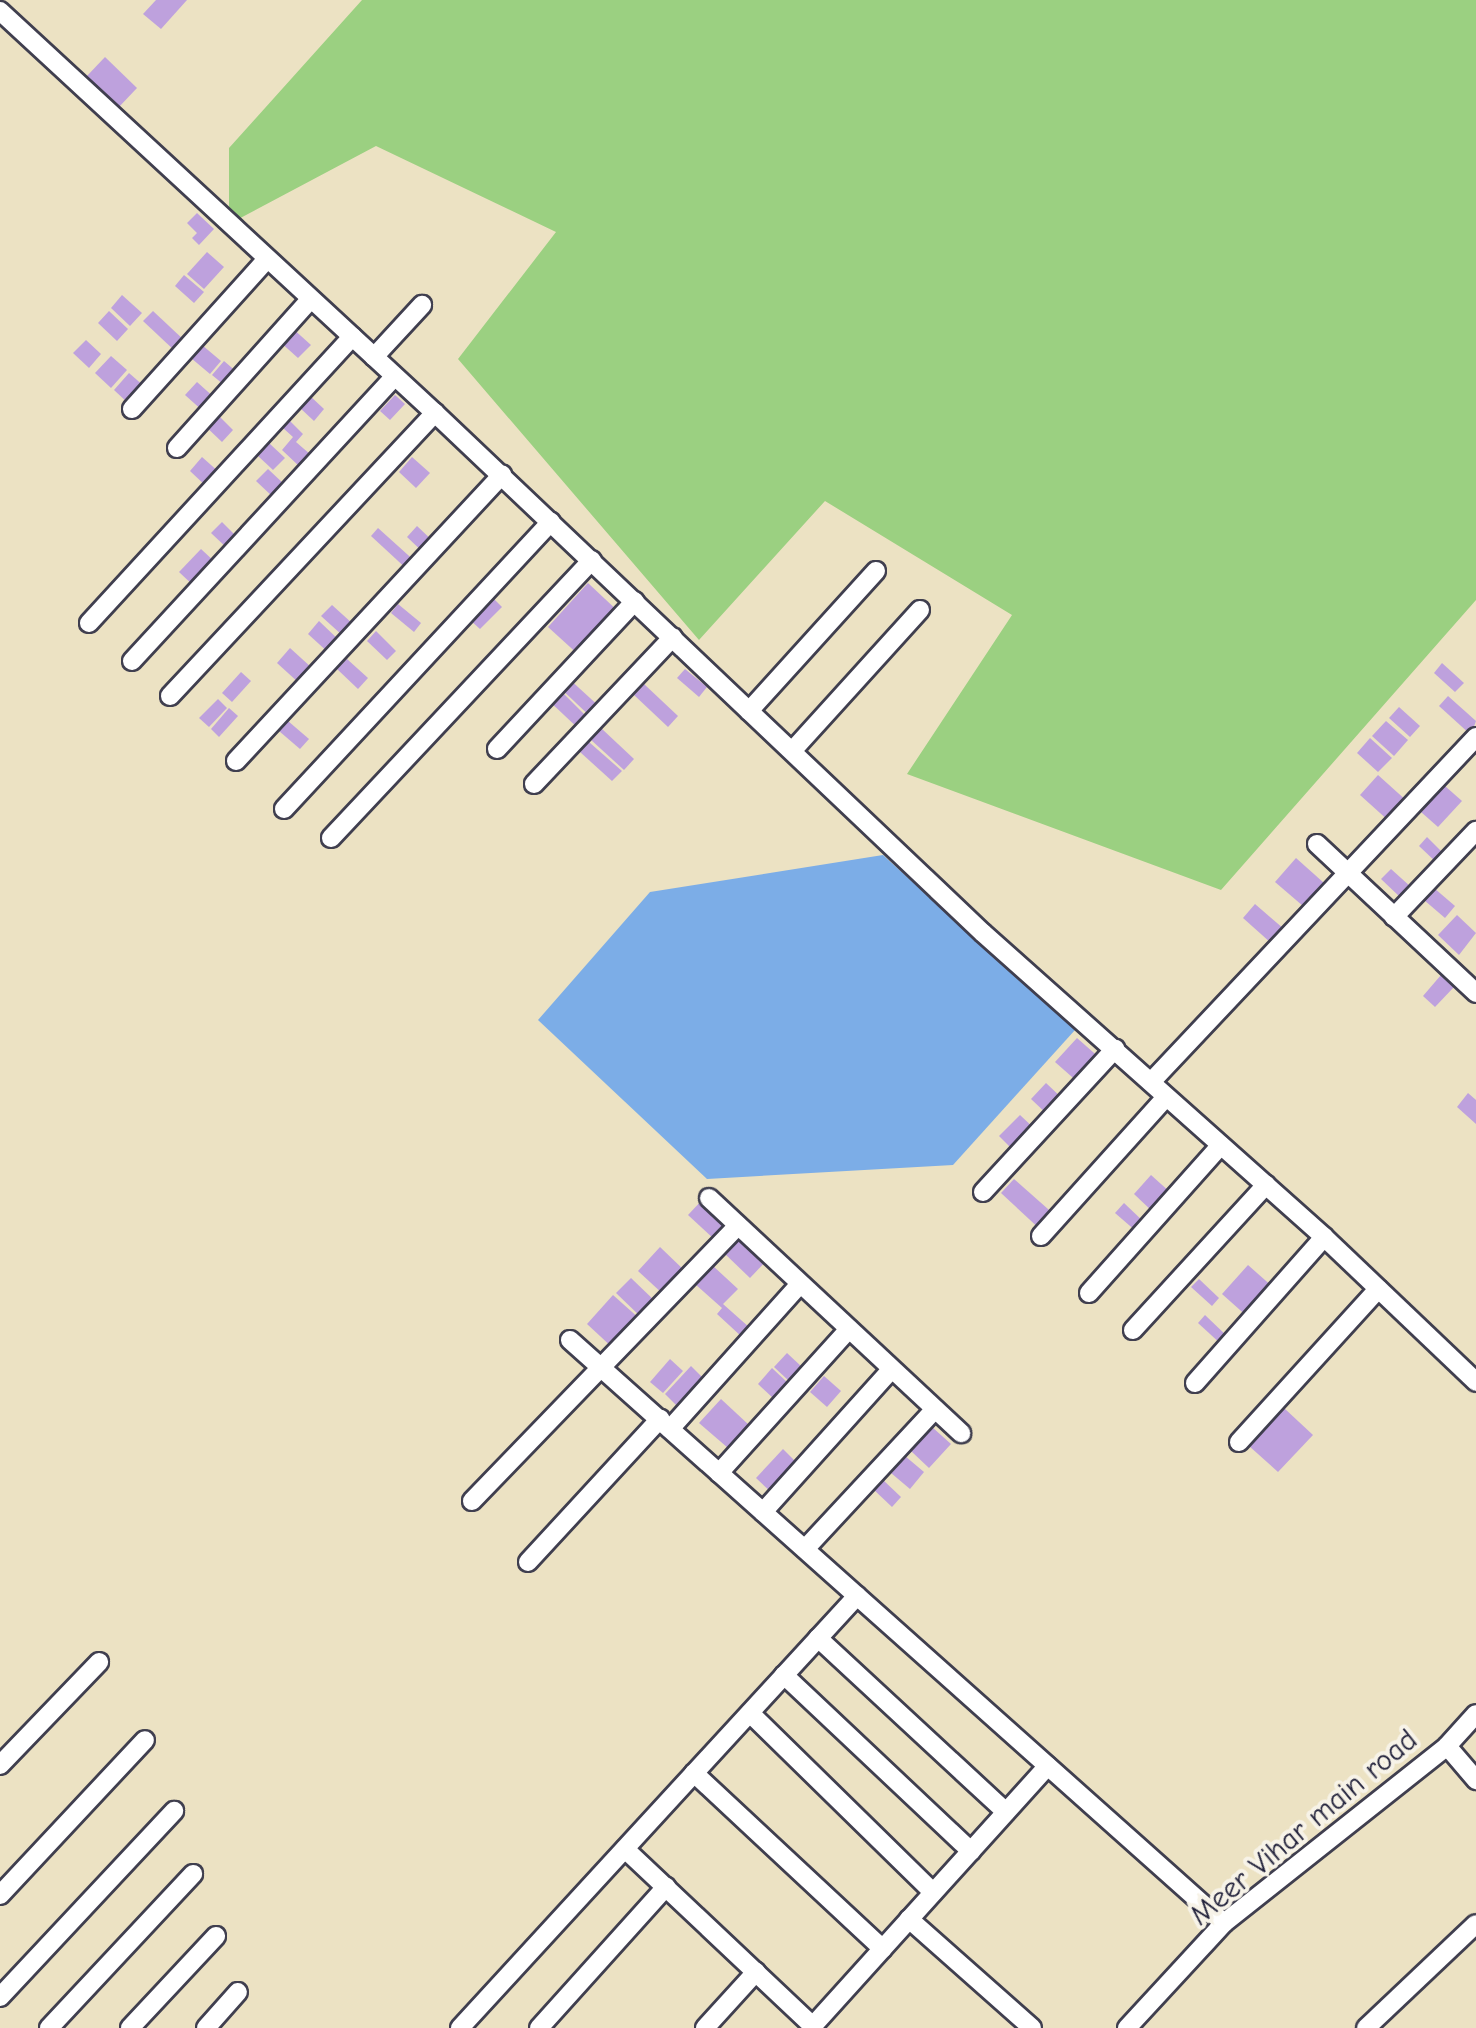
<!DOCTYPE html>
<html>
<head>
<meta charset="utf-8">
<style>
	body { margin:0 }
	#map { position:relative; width:1476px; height:2028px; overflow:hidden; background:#ece2c3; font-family:"Comic Neue",sans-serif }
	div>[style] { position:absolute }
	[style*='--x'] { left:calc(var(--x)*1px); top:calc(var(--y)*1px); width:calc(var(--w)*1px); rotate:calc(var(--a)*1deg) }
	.green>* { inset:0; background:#9bd081 }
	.water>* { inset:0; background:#7cade7 }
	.building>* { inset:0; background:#bea1dd }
	.roads { filter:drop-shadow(2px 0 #403f4f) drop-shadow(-2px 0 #403f4f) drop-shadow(0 2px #403f4f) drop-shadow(0 -2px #403f4f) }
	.street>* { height:18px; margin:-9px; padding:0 9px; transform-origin:9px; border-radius:9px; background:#fff }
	span { translate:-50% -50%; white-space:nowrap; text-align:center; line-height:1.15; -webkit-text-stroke:8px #f7f3e8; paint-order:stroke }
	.street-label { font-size:30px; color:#22223b }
</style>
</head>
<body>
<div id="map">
	<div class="green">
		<div style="clip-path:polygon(362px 0,1476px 0,1476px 600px,1221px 890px,907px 774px,1012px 615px,825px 501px,699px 640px,458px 359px,556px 232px,376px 146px,229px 224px,229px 148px)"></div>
	</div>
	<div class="water">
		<div style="clip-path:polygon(883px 855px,1075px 1030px,953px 1165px,707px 1179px,538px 1020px,650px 892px)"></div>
	</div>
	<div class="building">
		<div style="clip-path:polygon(156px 0,187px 0,161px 29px,143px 14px)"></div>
		<div style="clip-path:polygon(105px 57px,137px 88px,118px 108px,86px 77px)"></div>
		<div style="clip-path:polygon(197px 213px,214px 229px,199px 245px,192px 238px,197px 233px,187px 223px)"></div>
		<div style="clip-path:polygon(207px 252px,224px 267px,204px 289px,187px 274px)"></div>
		<div style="clip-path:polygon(184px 275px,204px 292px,194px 303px,175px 286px)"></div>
		<div style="clip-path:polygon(122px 295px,142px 313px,130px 326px,111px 308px)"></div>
		<div style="clip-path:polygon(109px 311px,128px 329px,117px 341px,98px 323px)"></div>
		<div style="clip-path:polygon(153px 311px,185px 341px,175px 351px,143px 321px)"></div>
		<div style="clip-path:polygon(291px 327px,311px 345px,298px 358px,279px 341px)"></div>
		<div style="clip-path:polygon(86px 340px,101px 354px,89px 368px,73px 353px)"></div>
		<div style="clip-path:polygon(202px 345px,221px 361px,210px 374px,191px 358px)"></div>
		<div style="clip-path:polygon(111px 356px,127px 370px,111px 388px,95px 373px)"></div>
		<div style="clip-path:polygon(224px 361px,238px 373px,228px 376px,235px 382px,229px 389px,212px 375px)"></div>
		<div style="clip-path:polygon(129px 373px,145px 387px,129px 404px,114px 390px)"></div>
		<div style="clip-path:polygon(197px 382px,216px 399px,204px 412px,185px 395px)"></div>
		<div style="clip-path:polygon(309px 395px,324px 409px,314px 421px,299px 407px)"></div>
		<div style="clip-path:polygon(395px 395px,405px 404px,390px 420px,380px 411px)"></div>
		<div style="clip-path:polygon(214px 411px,233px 430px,222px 442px,202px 423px)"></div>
		<div style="clip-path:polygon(290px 421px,303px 434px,296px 442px,311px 455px,300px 467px,282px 450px,293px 437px,283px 428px)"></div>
		<div style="clip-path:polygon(269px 443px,285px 458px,273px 470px,257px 455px)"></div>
		<div style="clip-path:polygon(202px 457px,220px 473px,207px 487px,190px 471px)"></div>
		<div style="clip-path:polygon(412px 457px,430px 473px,416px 488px,399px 472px)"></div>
		<div style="clip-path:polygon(268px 469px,285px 485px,273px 497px,256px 481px)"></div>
		<div style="clip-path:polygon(222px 522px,238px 538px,228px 549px,211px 533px)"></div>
		<div style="clip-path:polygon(417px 526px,436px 544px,426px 555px,407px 537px)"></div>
		<div style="clip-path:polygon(378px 528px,418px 564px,410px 572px,371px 536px)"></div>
		<div style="clip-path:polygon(201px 549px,216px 563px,195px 587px,179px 572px)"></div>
		<div style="clip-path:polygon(588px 583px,621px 614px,581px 657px,548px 627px)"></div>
		<div style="clip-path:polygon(492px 597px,502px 607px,480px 629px,470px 620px)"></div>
		<div style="clip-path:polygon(398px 604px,421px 623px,414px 632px,391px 613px)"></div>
		<div style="clip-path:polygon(332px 605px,353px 624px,342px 635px,321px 616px)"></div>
		<div style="clip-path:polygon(319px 621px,341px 642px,330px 654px,308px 634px)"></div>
		<div style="clip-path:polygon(376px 631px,396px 651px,387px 660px,367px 641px)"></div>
		<div style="clip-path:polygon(290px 648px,312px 668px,299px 683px,277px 663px)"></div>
		<div style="clip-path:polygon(347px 659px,368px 678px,358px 689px,337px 669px)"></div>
		<div style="clip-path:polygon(1442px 663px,1464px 683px,1455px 692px,1434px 673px)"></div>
		<div style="clip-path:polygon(685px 669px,707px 687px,699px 697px,677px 678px)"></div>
		<div style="clip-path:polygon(241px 672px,251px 681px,232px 702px,222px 693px)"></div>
		<div style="clip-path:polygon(567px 677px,602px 709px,593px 719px,558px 686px)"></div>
		<div style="clip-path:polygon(644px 684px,678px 716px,668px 727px,634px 695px)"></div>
		<div style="clip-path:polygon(559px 689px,590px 720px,580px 730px,548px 700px)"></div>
		<div style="clip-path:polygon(1448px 696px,1476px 721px,1471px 735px,1439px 706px)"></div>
		<div style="clip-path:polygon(218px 699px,227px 708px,209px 727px,199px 718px)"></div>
		<div style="clip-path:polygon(1399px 707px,1420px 726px,1410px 737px,1389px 718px)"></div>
		<div style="clip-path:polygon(229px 708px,238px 716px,219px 737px,211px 729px)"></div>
		<div style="clip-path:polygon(288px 721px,309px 739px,300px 749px,279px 731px)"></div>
		<div style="clip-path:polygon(1386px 721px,1408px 740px,1394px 756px,1372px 736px)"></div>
		<div style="clip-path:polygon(601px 728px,634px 759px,624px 770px,590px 739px)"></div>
		<div style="clip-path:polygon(1370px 738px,1392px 758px,1378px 772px,1357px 753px)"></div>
		<div style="clip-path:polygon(589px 742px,622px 771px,612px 781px,580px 752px)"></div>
		<div style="clip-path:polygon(1378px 775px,1408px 802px,1390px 822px,1360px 795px)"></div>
		<div style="clip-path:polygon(1445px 786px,1462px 801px,1438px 827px,1421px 812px)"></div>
		<div style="clip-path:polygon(1427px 837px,1445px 855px,1437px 863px,1419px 846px)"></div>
		<div style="clip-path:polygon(1296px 858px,1324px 883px,1303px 906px,1275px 882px)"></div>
		<div style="clip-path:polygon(1391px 869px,1411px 887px,1401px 898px,1381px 879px)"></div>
		<div style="clip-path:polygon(1434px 888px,1455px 906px,1445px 918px,1424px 900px)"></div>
		<div style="clip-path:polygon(1255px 904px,1284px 929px,1271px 943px,1243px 918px)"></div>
		<div style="clip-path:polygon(1457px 915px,1476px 933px,1459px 955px,1438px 935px)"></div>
		<div style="clip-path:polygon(1441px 975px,1454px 987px,1435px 1007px,1423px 996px)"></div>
		<div style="clip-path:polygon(1077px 1038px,1102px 1060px,1080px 1084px,1055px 1062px)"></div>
		<div style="clip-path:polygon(1046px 1083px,1064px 1100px,1049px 1116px,1031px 1099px)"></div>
		<div style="clip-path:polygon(1468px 1093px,1476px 1100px,1476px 1124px,1457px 1107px)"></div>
		<div style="clip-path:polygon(1020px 1115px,1038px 1132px,1016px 1153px,999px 1136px)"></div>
		<div style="clip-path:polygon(1151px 1175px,1171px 1193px,1153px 1212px,1134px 1194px)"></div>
		<div style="clip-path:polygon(1014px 1179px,1057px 1217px,1043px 1232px,1001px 1193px)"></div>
		<div style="clip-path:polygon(704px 1198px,730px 1222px,714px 1239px,688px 1215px)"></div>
		<div style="clip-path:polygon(1124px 1203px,1145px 1223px,1137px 1232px,1115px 1213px)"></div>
		<div style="clip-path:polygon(742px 1234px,768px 1259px,750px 1278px,724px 1253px)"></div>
		<div style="clip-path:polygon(660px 1247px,685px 1271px,663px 1294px,638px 1271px)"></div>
		<div style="clip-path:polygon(712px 1265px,738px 1289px,723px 1304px,750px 1328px,742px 1337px,717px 1314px,722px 1308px,695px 1284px)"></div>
		<div style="clip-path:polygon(1248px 1265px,1275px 1289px,1249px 1318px,1222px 1294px)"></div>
		<div style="clip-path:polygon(631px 1278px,657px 1303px,642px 1318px,616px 1293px)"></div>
		<div style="clip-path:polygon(1199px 1279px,1219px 1298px,1212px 1306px,1191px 1287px)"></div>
		<div style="clip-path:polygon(613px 1295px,641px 1320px,614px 1349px,587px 1324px)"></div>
		<div style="clip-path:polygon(1205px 1315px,1229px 1338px,1222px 1345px,1198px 1323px)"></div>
		<div style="clip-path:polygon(787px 1353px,803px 1368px,790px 1382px,774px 1367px)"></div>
		<div style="clip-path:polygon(670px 1359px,683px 1371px,663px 1393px,650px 1382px)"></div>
		<div style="clip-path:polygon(691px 1366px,702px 1377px,676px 1405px,665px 1394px)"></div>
		<div style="clip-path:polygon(772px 1368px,788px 1383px,774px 1399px,758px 1384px)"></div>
		<div style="clip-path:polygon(824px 1376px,841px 1391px,827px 1407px,810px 1392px)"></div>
		<div style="clip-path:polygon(721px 1399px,749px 1425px,728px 1448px,699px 1423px)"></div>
		<div style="clip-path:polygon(1284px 1408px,1313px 1435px,1278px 1472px,1249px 1446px)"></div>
		<div style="clip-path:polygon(932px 1427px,951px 1444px,929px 1468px,911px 1451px)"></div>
		<div style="clip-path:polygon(783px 1449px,801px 1467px,774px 1495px,756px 1478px)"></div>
		<div style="clip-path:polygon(905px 1456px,924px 1472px,910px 1489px,891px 1473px)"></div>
		<div style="clip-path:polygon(882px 1479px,901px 1497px,892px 1507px,873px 1489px)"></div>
	</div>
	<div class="roads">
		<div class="street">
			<div style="--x:0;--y:11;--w:592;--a:42.74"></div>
			<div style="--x:435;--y:413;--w:755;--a:43.5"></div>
			<div style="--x:983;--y:933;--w:457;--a:41.7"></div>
			<div style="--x:1324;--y:1237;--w:210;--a:43.6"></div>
			<div style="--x:374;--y:357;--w:71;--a:-47.3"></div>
			<div style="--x:132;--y:409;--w:202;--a:-48"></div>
			<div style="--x:177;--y:448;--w:199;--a:-48.1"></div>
			<div style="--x:89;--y:623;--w:389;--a:-47.4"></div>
			<div style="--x:132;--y:661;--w:386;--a:-47.3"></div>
			<div style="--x:170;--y:696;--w:388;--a:-46.9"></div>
			<div style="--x:749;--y:711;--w:189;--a:-47.8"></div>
			<div style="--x:497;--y:749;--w:202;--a:-47"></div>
			<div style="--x:793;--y:750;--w:189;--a:-47.8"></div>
			<div style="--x:236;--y:761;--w:391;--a:-47.1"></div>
			<div style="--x:534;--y:784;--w:202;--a:-46.6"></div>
			<div style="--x:284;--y:809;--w:392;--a:-47.1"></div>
			<div style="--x:331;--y:838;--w:381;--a:-46.8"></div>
			<div style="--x:1317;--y:844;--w:218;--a:43.1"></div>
			<div style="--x:1394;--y:917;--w:119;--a:-46.4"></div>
			<div style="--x:1151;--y:1082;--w:474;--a:-46.7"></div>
			<div style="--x:983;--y:1192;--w:195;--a:-47.3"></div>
			<div style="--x:709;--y:1198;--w:345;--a:43"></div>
			<div style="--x:1041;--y:1236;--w:187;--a:-48"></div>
			<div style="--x:1089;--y:1293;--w:198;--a:-48.3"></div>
			<div style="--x:1133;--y:1330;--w:197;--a:-47.5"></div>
			<div style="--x:570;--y:1340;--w:876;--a:41.72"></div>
			<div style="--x:1195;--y:1383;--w:195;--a:-48.5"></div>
			<div style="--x:670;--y:1429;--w:195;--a:-48.1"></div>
			<div style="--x:1239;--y:1442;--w:207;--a:-47.7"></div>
			<div style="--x:719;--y:1473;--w:194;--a:-47.9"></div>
			<div style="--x:472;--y:1501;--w:383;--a:-46"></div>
			<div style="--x:763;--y:1512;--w:191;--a:-48"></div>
			<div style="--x:805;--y:1549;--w:190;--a:-47.1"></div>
			<div style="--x:528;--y:1562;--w:195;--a:-47.3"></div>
			<div style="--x:818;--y:1638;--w:256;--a:42.8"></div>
			<div style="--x:784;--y:1675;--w:257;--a:43.3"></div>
			<div style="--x:750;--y:1713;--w:256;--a:44.4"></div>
			<div style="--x:1447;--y:1746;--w:45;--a:49.5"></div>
			<div style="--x:0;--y:1765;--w:143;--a:-46.1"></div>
			<div style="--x:694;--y:1773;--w:258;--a:43"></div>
			<div style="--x:625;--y:1849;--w:258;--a:43.3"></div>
			<div style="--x:0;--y:1895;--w:212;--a:-46.9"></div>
			<div style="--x:909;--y:1919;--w:164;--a:41.5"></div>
			<div style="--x:0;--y:1997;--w:255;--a:-46.9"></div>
			<div style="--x:49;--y:2028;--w:211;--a:-46.9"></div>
			<div style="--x:130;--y:2028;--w:126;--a:-46.9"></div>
			<div style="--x:206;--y:2028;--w:48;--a:-48.4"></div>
			<div style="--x:460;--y:2028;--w:587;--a:-47.42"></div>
			<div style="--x:539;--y:2028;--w:190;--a:-48"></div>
			<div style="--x:705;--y:2028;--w:76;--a:-47.7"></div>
			<div style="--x:811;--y:2028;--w:353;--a:-47.9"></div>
			<div style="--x:1127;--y:2028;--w:143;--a:-47.3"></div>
			<div style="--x:1224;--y:1923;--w:285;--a:-38.4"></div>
			<div style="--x:1447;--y:1746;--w:43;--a:-47.8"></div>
			<div style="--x:1366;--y:2028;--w:151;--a:-43.4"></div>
		</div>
	</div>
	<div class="street-label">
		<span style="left:1304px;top:1828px;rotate:-40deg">Meer Vihar main road</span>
	</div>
</div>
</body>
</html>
